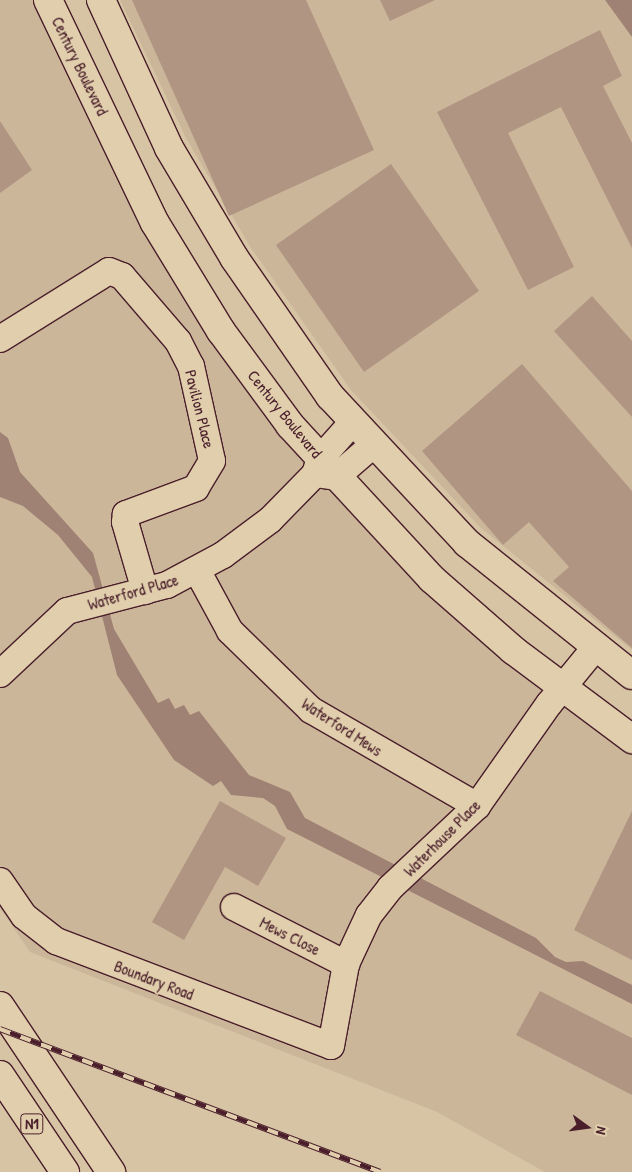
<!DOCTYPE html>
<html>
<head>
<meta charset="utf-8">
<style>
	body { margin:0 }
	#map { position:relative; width:632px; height:1172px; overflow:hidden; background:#d7c4a4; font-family:"Patrick Hand",sans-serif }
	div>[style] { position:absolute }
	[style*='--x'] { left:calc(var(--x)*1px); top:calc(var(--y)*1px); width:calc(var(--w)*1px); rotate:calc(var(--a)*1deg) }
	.built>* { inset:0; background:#cbb69a }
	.water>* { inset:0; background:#9f8274 }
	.building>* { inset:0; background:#b09582 }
	.roads { filter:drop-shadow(1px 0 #4a1f2b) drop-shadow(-1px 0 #4a1f2b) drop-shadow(0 1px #4a1f2b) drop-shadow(0 -1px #4a1f2b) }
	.minor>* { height:26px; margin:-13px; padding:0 13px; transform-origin:13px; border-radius:13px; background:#e0ceac }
	.major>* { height:28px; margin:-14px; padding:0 14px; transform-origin:14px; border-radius:14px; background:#e0ceac }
	.highway>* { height:28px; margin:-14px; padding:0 14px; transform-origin:14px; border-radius:14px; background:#e0ceac }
	.rail>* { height:5.5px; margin-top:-2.75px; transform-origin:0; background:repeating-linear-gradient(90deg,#e0ceac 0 11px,#4a1f2b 0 22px); box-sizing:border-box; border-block:1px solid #4a1f2b }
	span { translate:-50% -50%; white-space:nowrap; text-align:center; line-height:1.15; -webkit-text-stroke:4px #e0ceac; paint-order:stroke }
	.shield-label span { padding:1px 4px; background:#e0ceac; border:1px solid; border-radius:4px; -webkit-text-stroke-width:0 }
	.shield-label { font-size:15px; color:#4a1f2b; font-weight:700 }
	.street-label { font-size:16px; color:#4a1f2b }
	.north { position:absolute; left:562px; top:1102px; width:50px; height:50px; -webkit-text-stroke:4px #e0ceac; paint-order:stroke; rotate:104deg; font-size:14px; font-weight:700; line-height:20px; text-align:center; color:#4a1f2b }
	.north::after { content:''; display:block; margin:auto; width:18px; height:22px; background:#4a1f2b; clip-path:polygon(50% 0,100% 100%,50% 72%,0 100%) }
</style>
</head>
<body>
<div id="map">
	<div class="built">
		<div style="clip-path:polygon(0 0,36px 0,285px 429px,632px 749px,632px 1172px,545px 1172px,437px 1112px,30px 952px,0 908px)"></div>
		<div style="clip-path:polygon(120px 0,605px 0,632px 37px,632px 650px,481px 528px,351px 390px,251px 248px,186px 138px)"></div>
	</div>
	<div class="water">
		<div style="clip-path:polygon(605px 0,632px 0,632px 37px,629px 33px)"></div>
		<div style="clip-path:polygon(0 432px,8px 438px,20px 472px,93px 553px,114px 629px,158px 703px,169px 698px,175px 709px,184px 705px,190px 715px,199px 711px,249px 775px,290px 792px,305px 818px,536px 938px,555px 957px,566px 962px,583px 961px,632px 985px,632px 1004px,287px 829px,275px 806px,263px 798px,231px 795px,221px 781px,213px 786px,174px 760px,117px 675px,92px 577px,58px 535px,23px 506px,0 497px)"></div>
	</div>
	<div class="building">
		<div style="clip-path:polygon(132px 0,306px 0,374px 150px,229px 216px)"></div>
		<div style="clip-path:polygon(380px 0,435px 0,390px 21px)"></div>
		<div style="clip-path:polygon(600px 30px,622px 76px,603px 86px,632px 143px,632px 248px,561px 107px,508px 133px,574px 267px,528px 290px,437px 112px)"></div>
		<div style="clip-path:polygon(0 121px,32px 170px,0 193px)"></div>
		<div style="clip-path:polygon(391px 164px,479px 291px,364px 372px,276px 245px)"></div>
		<div style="clip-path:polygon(592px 296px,632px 341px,632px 417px,554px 331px)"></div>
		<div style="clip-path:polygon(522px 364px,632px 491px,632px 648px,553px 581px,569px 567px,529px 522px,503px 545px,422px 451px)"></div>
		<div style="clip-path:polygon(220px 801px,286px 838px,258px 886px,225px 867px,184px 940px,152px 922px)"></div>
		<div style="clip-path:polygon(632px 811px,632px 960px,574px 930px)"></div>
		<div style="clip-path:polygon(540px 991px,632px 1038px,632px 1095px,516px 1035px)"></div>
	</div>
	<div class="roads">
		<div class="minor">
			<div style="--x:0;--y:339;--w:128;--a:-32"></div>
			<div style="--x:109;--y:271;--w:14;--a:21"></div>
			<div style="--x:122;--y:276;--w:86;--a:49.3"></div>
			<div style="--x:178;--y:341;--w:28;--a:63"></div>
			<div style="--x:191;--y:366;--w:97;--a:77.5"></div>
			<div style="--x:212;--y:461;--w:31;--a:121"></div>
			<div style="--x:196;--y:488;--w:75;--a:159.6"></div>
			<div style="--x:126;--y:514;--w:8;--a:97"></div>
			<div style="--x:125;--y:522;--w:72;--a:73.8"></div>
			<div style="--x:315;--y:474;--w:21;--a:8"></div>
			<div style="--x:336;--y:477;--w:49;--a:-40.9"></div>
			<div style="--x:198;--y:572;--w:67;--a:61.5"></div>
			<div style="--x:230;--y:631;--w:113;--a:44.3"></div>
			<div style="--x:311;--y:710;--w:192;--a:30"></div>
			<div style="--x:0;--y:674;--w:92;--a:-43.2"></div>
			<div style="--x:67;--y:611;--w:103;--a:-14.6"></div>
			<div style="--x:167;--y:585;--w:64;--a:-28.2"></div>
			<div style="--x:223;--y:555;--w:59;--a:-36.7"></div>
			<div style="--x:270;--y:520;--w:64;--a:-45.6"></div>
			<div style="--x:315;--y:474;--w:16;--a:-72"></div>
			<div style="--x:320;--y:459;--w:50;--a:-48.3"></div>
			<div style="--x:0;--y:881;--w:42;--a:55.6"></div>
			<div style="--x:24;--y:916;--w:41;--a:38"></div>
			<div style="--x:56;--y:941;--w:294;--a:20.9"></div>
			<div style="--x:331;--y:1046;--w:83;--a:-79.6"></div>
			<div style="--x:346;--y:964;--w:54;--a:-64.9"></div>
			<div style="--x:369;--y:915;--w:34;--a:-52"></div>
			<div style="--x:390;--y:888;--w:120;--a:-43.3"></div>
			<div style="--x:477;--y:806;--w:125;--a:-54.8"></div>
			<div style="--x:549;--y:704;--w:72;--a:-50.6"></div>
			<div style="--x:234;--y:907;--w:126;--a:27"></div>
		</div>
		<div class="major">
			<div style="--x:48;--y:0;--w:247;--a:64.4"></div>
			<div style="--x:155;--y:223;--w:127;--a:58.6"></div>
			<div style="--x:221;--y:331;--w:117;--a:53.7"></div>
			<div style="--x:290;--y:425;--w:209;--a:47.3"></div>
			<div style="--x:432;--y:579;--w:108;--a:41.2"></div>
			<div style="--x:513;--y:650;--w:149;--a:36.8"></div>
			<div style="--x:101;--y:0;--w:163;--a:65.3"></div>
			<div style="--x:169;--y:148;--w:129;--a:59.3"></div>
			<div style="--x:235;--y:259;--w:167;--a:55.3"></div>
			<div style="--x:330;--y:396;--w:201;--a:47"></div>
			<div style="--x:467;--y:543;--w:211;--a:38.7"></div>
		</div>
		<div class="highway">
			<div style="--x:0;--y:1006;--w:200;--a:56.2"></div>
			<div style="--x:0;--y:1075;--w:117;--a:56.2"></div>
		</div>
	</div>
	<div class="rail">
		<div style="--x:0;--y:1029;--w:406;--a:20.6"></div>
	</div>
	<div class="shield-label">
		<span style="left:32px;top:1124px">N1</span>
	</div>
	<div class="street-label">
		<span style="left:80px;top:66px;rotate:64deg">Century Boulevard</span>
		<span style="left:200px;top:409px;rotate:76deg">Pavilion Place</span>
		<span style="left:285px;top:414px;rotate:51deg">Century Boulevard</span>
		<span style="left:133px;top:592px;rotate:-16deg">Waterford Place</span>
		<span style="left:342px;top:727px;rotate:33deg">Waterford Mews</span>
		<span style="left:442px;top:838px;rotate:-45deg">Waterhouse Place</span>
		<span style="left:290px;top:936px;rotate:27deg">Mews Close</span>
		<span style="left:154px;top:980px;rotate:21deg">Boundary Road</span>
	</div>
	<div class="north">N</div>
</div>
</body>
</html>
